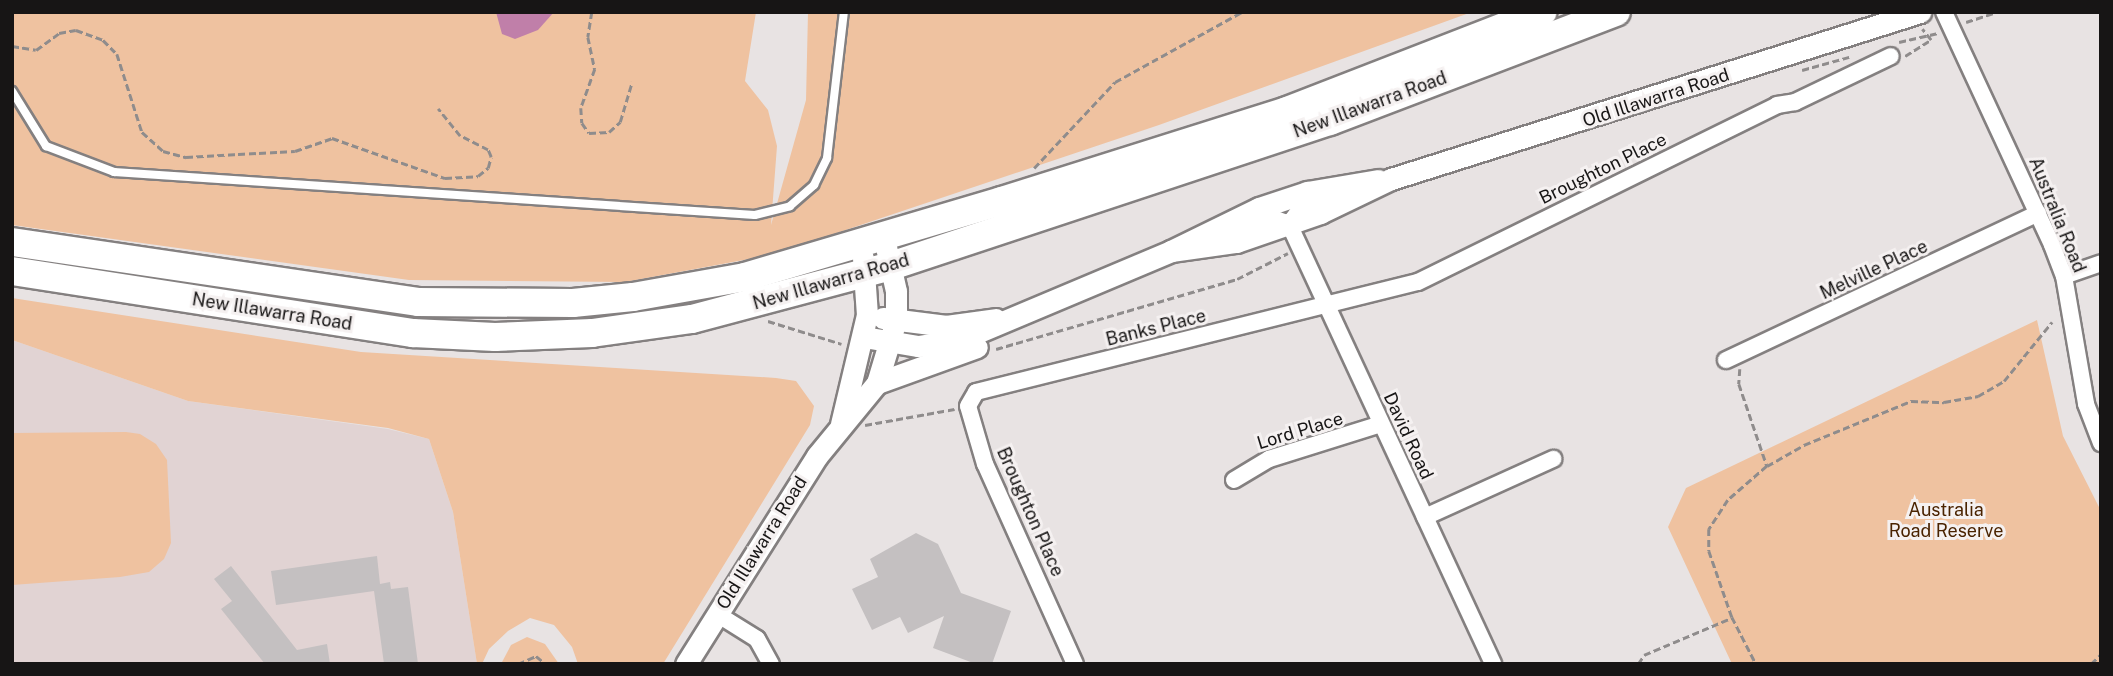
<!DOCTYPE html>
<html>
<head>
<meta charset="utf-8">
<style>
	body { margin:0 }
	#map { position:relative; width:2113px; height:676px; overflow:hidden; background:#e8e3e3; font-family:"Public Sans",sans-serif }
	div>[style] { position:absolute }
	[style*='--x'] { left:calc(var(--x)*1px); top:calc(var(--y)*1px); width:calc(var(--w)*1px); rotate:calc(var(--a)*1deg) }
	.built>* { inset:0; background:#e1d3d3 }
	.green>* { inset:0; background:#efc2a0 }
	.water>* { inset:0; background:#c07fa9 }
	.building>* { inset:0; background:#c4c0c1 }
	.path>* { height:2.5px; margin-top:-1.25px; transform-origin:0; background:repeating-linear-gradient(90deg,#8f8c8c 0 7px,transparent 0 10.5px) }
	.roads { filter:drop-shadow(2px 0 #848080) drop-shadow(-2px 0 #848080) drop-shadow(0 2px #848080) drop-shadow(0 -2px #848080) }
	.lane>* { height:8px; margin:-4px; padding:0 4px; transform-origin:4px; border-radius:4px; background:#fff }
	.street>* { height:16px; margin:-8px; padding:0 8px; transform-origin:8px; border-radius:8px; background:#fff }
	.secondary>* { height:21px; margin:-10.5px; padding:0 10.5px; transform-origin:10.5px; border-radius:10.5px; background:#fff }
	.highway>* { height:28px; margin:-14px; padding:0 14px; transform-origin:14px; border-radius:14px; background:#fff }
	span { translate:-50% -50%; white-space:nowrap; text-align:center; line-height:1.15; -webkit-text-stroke:6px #f5f1f1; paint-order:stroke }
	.street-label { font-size:18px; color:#171515 }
	.park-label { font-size:18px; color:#4a2300 }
	.frame { position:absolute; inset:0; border:14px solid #171515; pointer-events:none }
</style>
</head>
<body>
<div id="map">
	<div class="built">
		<div style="clip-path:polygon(12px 340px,188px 401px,388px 429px,429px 439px,453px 512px,477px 664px,12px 664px)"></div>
	</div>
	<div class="green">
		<div style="clip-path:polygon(12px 12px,756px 12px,745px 81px,768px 110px,777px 146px,771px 225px,806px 100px,808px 12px,1472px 12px,1159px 125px,771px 255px,625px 282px,409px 280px,12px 225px)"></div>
		<div style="clip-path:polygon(12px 298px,361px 352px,776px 378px,796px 381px,814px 406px,810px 425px,663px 664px,578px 664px,572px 647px,554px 625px,530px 618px,508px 631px,489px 649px,482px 664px,477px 664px,453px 512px,429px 439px,388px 428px,188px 401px,12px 340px)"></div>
		<div style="clip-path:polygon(2037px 320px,2063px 436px,2101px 511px,2101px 664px,1732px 664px,1668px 527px,1686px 488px)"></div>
		<div style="clip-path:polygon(126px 432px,140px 434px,156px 444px,167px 460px,171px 543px,164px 559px,149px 572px,120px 577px,12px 585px,12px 433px)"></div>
		<div style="clip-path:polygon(527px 637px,545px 644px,559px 664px,501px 664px,511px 645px)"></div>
	</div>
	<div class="water">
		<div style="clip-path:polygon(496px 12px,554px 12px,538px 30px,515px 39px,502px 34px)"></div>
	</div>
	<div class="building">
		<div style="clip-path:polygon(916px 533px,938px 544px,961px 593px,1011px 611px,992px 664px,976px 664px,933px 648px,944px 616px,908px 633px,900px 617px,872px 630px,852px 589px,878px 577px,870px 559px)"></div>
		<div style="clip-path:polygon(377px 556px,380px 584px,390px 582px,391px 589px,408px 587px,418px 664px,384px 664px,374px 591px,276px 605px,271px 571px)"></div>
		<div style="clip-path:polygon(231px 566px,297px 650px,327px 644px,330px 664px,265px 664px,221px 609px,232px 601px,214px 579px)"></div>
	</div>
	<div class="path">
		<div style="--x:592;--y:12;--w:25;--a:99"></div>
		<div style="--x:588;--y:37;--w:33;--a:78"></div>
		<div style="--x:595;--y:69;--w:41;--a:109.7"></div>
		<div style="--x:581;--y:108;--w:15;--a:86"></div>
		<div style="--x:582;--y:123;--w:12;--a:55"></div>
		<div style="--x:589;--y:133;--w:20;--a:-3"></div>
		<div style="--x:609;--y:132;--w:15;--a:-42"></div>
		<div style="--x:620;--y:122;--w:42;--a:-73.3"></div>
		<div style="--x:1966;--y:22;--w:32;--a:-18"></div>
		<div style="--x:1899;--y:42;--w:39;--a:-13"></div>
		<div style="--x:12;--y:46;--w:24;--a:9"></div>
		<div style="--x:36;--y:50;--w:29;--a:-36"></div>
		<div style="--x:59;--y:33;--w:17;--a:-10"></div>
		<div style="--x:76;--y:30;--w:29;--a:20"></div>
		<div style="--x:103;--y:40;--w:20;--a:45"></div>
		<div style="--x:117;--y:54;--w:82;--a:72.2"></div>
		<div style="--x:142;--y:132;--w:28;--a:42"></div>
		<div style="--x:163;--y:151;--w:24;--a:15"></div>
		<div style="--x:186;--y:157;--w:109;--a:-3.2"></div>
		<div style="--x:295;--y:151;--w:39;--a:-19"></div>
		<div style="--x:332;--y:138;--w:120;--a:19.5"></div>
		<div style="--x:445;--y:178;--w:33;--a:-3"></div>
		<div style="--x:478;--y:176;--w:13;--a:-39"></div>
		<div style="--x:488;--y:168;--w:11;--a:-75"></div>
		<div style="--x:491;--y:157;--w:8;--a:-113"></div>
		<div style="--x:488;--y:150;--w:31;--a:-153"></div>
		<div style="--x:460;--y:136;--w:35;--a:-129"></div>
		<div style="--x:1905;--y:56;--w:31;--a:-32"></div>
		<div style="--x:1931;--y:40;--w:14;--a:-129"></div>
		<div style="--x:1802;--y:70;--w:49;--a:-15.5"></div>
		<div style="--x:1034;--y:168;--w:118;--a:-46.7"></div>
		<div style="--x:1115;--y:82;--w:145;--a:-28.9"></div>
		<div style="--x:768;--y:321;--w:77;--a:17.3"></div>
		<div style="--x:996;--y:349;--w:251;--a:-16.2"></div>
		<div style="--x:1237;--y:279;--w:57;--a:-27"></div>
		<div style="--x:1740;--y:369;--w:15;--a:94"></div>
		<div style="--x:1739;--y:384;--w:87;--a:71.1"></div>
		<div style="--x:1767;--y:466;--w:52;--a:138.9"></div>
		<div style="--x:1728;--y:500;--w:35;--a:123"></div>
		<div style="--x:1709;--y:529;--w:22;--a:90"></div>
		<div style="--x:1709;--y:551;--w:70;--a:70.8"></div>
		<div style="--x:1732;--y:617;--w:53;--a:62.9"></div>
		<div style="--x:865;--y:425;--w:91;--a:-10.1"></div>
		<div style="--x:1767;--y:466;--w:43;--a:-29.6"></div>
		<div style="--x:1804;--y:445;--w:116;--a:-22.4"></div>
		<div style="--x:1911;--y:401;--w:33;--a:2"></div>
		<div style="--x:1944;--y:402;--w:35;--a:-10"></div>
		<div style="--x:1978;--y:396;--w:30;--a:-30"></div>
		<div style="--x:2004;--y:381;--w:76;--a:-50.9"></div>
		<div style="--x:518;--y:664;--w:20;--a:-24"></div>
		<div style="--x:536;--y:656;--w:13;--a:39"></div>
		<div style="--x:1638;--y:664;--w:11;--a:-56"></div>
		<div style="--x:1644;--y:655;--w:95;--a:-23"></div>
		<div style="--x:2091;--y:664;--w:14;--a:-45"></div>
	</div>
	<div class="roads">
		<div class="lane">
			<div style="--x:12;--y:91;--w:65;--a:58.3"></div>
			<div style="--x:46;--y:146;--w:73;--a:20.9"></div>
			<div style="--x:114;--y:172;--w:642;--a:3.84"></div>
			<div style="--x:755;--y:215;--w:36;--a:-14"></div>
			<div style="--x:790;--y:206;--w:32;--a:-41"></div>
			<div style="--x:814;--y:185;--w:30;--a:-64"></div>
			<div style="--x:827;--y:158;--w:147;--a:-83.4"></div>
		</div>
		<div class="street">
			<div style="--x:1944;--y:12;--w:257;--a:65.1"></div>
			<div style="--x:2052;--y:245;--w:33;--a:69"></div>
			<div style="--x:2064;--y:276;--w:130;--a:80.2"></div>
			<div style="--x:2086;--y:404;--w:42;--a:69"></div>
			<div style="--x:1289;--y:224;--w:20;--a:-53"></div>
			<div style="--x:1301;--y:208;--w:34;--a:-23"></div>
			<div style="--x:1237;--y:226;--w:34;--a:-15"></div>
			<div style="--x:1270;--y:217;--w:20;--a:20"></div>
			<div style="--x:1289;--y:224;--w:485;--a:65.1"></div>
			<div style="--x:2064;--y:276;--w:39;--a:-19"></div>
			<div style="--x:1726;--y:360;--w:345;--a:-25.2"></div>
			<div style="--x:1234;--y:480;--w:41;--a:-31"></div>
			<div style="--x:1269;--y:459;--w:117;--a:-17.4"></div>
			<div style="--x:1425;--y:517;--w:141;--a:-24.4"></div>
			<div style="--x:717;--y:614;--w:47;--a:32"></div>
			<div style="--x:757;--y:639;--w:29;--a:61"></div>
			<div style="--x:1075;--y:664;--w:219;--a:-114.2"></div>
			<div style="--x:985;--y:464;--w:60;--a:-106.3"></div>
			<div style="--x:968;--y:406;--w:16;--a:-60"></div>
			<div style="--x:976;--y:392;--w:455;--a:-14"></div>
			<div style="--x:1418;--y:282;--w:400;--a:-26.2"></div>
			<div style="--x:1777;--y:105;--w:18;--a:-9"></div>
			<div style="--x:1795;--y:102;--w:106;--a:-25.6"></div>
		</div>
		<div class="secondary">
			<div style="--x:1171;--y:251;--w:66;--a:-7.9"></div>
			<div style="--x:1236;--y:242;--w:89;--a:-19"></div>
			<div style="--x:1320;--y:213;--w:79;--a:-25.6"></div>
			<div style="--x:1391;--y:179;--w:555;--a:-17.52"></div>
			<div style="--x:883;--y:318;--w:64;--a:7.2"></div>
			<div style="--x:946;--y:326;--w:50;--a:-8"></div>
			<div style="--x:864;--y:337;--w:55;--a:9.5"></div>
			<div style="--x:918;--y:346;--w:45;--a:-9"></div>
			<div style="--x:962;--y:339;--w:227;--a:-22.8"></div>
			<div style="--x:1171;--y:251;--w:98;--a:-26"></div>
			<div style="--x:1259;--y:208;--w:51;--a:-18.4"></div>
			<div style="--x:1307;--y:192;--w:72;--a:-9.6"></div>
			<div style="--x:877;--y:383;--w:106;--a:-19.8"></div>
			<div style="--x:841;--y:424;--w:112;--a:-76.6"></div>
			<div style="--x:867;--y:315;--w:57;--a:-94"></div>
			<div style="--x:686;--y:664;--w:246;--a:-57.8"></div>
			<div style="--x:817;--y:456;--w:94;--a:-50.6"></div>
			<div style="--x:877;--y:383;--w:66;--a:-73.2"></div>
			<div style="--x:896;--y:320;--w:29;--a:-90"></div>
			<div style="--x:896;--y:291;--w:54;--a:-102.8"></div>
		</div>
		<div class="highway">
			<div style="--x:12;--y:242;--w:410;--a:8.4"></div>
			<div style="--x:418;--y:302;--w:155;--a:0.4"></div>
			<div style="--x:573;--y:303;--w:60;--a:-5.7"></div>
			<div style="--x:633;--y:297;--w:114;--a:-10.1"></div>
			<div style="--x:745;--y:277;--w:268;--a:-16.5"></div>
			<div style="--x:1002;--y:201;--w:299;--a:-17.5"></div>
			<div style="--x:1287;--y:111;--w:274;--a:-21.2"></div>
			<div style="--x:12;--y:271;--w:406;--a:8.8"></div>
			<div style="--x:413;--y:333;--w:82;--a:2.8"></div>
			<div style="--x:495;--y:337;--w:97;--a:-2.4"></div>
			<div style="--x:592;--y:333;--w:101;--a:-8"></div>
			<div style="--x:692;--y:319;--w:206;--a:-14.9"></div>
			<div style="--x:891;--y:266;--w:462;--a:-18.3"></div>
			<div style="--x:1330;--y:121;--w:306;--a:-20.9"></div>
		</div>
	</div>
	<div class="street-label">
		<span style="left:1656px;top:98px;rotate:-18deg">Old Illawarra Road</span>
		<span style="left:1370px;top:105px;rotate:-20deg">New Illawarra Road</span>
		<span style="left:1603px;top:169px;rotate:-26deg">Broughton Place</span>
		<span style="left:2057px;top:215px;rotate:68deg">Australia Road</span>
		<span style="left:1874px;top:270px;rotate:-25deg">Melville Place</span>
		<span style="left:831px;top:282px;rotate:-16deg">New Illawarra Road</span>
		<span style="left:272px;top:312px;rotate:9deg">New Illawarra Road</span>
		<span style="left:1156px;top:328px;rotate:-14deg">Banks Place</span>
		<span style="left:1300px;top:431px;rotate:-17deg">Lord Place</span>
		<span style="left:1408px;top:436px;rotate:65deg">David Road</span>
		<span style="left:1030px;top:512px;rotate:66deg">Broughton Place</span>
		<span style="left:762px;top:543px;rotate:-58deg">Old Illawarra Road</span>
	</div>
	<div class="park-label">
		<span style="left:1946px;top:521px">Australia<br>Road Reserve</span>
	</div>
	<div class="frame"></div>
</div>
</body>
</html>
